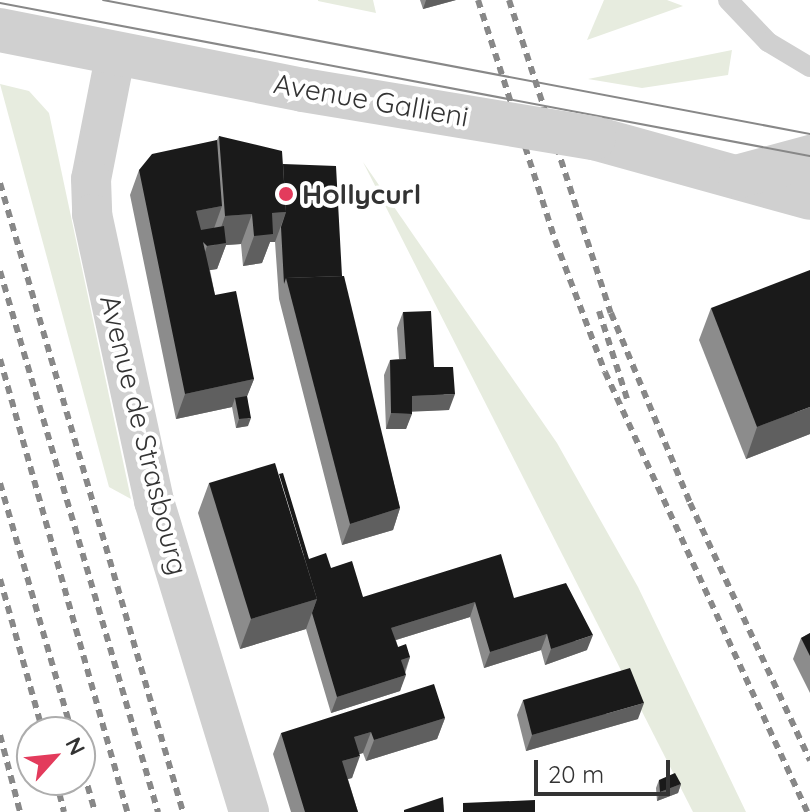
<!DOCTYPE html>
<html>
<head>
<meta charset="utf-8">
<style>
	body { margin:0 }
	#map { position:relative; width:810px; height:812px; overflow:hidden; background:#fff; font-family:Quicksand,sans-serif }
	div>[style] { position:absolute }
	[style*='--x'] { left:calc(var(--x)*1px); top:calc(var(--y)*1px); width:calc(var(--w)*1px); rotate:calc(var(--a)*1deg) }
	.green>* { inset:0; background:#e7ecdf }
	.service>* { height:20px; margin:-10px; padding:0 10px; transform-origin:10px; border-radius:10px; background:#d0d0d0 }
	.minor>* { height:40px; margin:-20px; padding:0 20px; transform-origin:20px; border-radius:20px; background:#d0d0d0 }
	.tertiary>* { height:44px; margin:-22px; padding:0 22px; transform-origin:22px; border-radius:22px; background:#d0d0d0 }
	.tram>* { height:2px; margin:-1px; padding:0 1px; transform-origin:1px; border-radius:1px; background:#888 }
	.rail>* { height:6px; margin-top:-3px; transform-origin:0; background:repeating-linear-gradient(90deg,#888 0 8px,transparent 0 14px) }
	.tertiary-bridge>* { height:44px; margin:-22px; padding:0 22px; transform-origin:22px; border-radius:22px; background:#d0d0d0 }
	.wall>* { inset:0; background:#8c8c8c }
	.shaded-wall>* { inset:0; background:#5f5f5f }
	.building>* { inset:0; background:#1a1a1a }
	.dots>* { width:22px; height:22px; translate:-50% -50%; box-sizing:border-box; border:4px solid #fff; border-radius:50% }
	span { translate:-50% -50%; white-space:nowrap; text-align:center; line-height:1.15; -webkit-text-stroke:8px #fff; paint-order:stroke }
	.street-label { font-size:28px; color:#333 }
	.poi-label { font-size:28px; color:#333; font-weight:700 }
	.left { translate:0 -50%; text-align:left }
	.north { position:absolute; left:16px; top:716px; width:80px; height:80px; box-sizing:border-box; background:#fff; border:2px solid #adadad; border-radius:50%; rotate:63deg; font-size:22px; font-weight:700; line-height:32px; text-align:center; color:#333 }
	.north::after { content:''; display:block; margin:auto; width:28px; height:36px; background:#e33b5c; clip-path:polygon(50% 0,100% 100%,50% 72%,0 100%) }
	.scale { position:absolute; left:534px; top:760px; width:136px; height:36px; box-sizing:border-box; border:4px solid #333; border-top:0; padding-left:10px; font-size:24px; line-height:28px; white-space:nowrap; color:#333; -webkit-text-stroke:6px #fff; paint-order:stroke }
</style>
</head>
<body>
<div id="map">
	<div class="green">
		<div style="clip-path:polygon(318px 0,373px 0,376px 13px,318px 1px)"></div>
		<div style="clip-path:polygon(604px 0,667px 0,683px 6px,587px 40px)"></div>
		<div style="clip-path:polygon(732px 50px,728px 75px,642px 88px,588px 79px)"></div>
		<div style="clip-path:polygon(0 84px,29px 91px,49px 113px,131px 499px,109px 487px)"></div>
		<div style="clip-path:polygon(363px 162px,557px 443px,638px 587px,746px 812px,693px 812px)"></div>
	</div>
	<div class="service">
		<div style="--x:728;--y:0;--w:58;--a:46.4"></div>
		<div style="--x:768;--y:42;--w:49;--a:30.8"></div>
	</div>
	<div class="minor">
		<div style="--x:116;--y:52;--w:129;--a:101.1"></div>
		<div style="--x:91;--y:179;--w:35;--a:88"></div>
		<div style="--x:92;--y:214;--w:294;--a:77.8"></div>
		<div style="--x:154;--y:501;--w:325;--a:73"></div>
	</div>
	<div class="tertiary">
		<div style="--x:0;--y:30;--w:309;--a:11.2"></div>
		<div style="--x:594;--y:138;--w:224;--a:15.5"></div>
		<div style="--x:740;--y:176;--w:73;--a:-15.2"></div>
	</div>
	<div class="tram">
		<div style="--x:103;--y:0;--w:720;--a:10.73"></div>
		<div style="--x:0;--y:3;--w:824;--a:10.7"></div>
	</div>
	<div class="rail">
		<div style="--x:478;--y:0;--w:252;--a:72.2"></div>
		<div style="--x:555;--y:240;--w:141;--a:69.3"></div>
		<div style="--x:605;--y:372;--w:484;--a:65.3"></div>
		<div style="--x:509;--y:0;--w:329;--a:72"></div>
		<div style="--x:611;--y:313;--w:206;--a:67.4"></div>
		<div style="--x:690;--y:503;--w:284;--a:65"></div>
		<div style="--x:0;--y:183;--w:655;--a:73.78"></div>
		<div style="--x:0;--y:271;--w:564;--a:73.72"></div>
		<div style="--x:599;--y:311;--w:92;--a:72.3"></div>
		<div style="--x:0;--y:359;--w:470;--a:74.3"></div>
		<div style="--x:0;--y:483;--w:259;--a:73.9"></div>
		<div style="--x:0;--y:579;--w:159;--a:74.3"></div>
		<div style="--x:0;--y:735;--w:80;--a:75.4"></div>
		<div style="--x:80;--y:759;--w:55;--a:74.2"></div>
		<div style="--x:56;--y:780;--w:33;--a:76"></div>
	</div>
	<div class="tertiary-bridge">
		<div style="--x:303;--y:90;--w:295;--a:9.4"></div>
	</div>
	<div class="wall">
		<div style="clip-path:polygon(420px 0,456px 0,423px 9px)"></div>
		<div style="clip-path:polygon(219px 136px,283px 164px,342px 276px,400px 508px,393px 530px,342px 545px,279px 299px,275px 242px,270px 242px,262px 263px,243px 266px,241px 244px,226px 245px,217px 269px,210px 270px,215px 295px,254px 379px,247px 396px,248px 426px,236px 428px,232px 407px,176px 419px,130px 195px,139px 170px,217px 140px)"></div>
		<div style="clip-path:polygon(711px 308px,810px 434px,746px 459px,699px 340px)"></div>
		<div style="clip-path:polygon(403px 312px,434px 367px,449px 410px,412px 411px,406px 429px,386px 429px,384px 375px,390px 360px,399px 359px,397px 328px)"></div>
		<div style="clip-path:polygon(209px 483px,309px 559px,331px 568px,363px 597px,514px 598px,587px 650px,545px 665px,541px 650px,484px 668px,470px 617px,396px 640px,398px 647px,410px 657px,400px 691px,331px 713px,306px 629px,240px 649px,198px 513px)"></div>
		<div style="clip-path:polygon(810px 633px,810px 693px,793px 659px,801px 638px)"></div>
		<div style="clip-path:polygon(523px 700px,638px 719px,526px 751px,517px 715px)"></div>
		<div style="clip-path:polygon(445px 718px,437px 739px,366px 761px,363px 753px,359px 754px,352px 778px,348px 779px,358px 812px,291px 812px,273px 754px,281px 733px)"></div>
		<div style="clip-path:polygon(659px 780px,681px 784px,678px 793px,657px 801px,656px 788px)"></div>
	</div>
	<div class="shaded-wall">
		<div style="clip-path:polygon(426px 0,456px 0,423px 9px)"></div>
		<div style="clip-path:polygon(222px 206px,213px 231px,187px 236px,196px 211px)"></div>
		<div style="clip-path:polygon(286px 212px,275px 242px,270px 242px,262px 263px,243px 266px,254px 236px,272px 213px)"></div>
		<div style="clip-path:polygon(252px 214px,241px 244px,226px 245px,217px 269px,198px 272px,207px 246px,215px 245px,225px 216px)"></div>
		<div style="clip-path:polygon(254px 379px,244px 404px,235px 398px,232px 407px,176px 419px,185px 394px)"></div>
		<div style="clip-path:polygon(455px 394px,449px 410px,406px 412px,412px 396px)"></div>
		<div style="clip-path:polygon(810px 407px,810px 434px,746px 459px,757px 427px)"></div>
		<div style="clip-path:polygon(391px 413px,412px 414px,406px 429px,386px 429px)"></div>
		<div style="clip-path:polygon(251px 418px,248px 426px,236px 428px,239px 419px)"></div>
		<div style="clip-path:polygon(400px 508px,393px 530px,342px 545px,350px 524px)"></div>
		<div style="clip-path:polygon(317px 599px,306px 629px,240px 649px,251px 619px)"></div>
		<div style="clip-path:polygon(475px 602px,470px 617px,386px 643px,391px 628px)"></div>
		<div style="clip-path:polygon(547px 634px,541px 650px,484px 668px,490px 652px)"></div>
		<div style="clip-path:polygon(593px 635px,587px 650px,545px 665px,551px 649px)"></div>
		<div style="clip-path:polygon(410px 657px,404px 673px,401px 660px)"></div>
		<div style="clip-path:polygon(406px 675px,400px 691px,331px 713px,337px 697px)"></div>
		<div style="clip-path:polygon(644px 703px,638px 719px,526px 751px,532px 735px)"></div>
		<div style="clip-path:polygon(445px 718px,437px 739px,366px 761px,374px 740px)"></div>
		<div style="clip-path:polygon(371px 732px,363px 753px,346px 758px,354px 737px)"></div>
		<div style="clip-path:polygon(360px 756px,352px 778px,335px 782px,342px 761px)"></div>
		<div style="clip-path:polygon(681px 784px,678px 793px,657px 801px,660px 792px)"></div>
	</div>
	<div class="building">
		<div style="clip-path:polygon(219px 136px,282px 151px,286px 212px,272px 213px,273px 234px,254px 236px,252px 214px,225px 216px)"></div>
		<div style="clip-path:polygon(217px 140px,222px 206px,196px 211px,201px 230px,224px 226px,226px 243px,207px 246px,203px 242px,215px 295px,236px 291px,254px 379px,185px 394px,139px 170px,152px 154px)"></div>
		<div style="clip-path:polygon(283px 164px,336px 166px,342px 276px,286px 278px,284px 284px,281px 227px,286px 212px)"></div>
		<div style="clip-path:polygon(810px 270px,810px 407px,757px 427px,711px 308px)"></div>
		<div style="clip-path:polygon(344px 276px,400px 508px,350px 524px,286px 278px)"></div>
		<div style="clip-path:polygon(431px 311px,434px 367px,453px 367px,455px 394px,412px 396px,412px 414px,391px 413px,390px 360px,406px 359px,403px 312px)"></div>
		<div style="clip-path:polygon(247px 396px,251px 418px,239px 419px,235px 398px)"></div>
		<div style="clip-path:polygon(275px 463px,317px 599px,251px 619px,209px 483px)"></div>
		<div style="clip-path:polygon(283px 473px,309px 559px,326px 553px,331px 568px,352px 561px,363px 597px,501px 554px,514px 598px,566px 583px,593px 635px,551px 649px,547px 634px,490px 652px,475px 602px,391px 628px,398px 647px,406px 644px,410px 657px,401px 660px,406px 675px,337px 697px,312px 613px,317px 599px,279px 474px)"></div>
		<div style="clip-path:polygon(810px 633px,810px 656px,801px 638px)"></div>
		<div style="clip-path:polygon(630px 668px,644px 703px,532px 735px,523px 700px)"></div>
		<div style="clip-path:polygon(434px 684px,445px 718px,374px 740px,371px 732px,354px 737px,360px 756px,342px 761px,358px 812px,305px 812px,281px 733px)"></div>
		<div style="clip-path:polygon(675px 773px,681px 784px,660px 792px,659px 780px)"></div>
		<div style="clip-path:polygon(443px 797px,444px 812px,404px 812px,404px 810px)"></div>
		<div style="clip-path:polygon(535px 800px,535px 812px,463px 812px,463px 803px)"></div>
	</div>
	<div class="dots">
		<div style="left:286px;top:194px;background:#e33b5c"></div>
	</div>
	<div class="street-label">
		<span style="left:371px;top:100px;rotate:10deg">Avenue Gallieni</span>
		<span style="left:144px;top:435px;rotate:76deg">Avenue de Strasbourg</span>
	</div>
	<div class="poi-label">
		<span class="left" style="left:302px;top:194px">Hollycurl</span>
	</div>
	<div class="north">N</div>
	<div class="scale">20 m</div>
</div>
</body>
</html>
